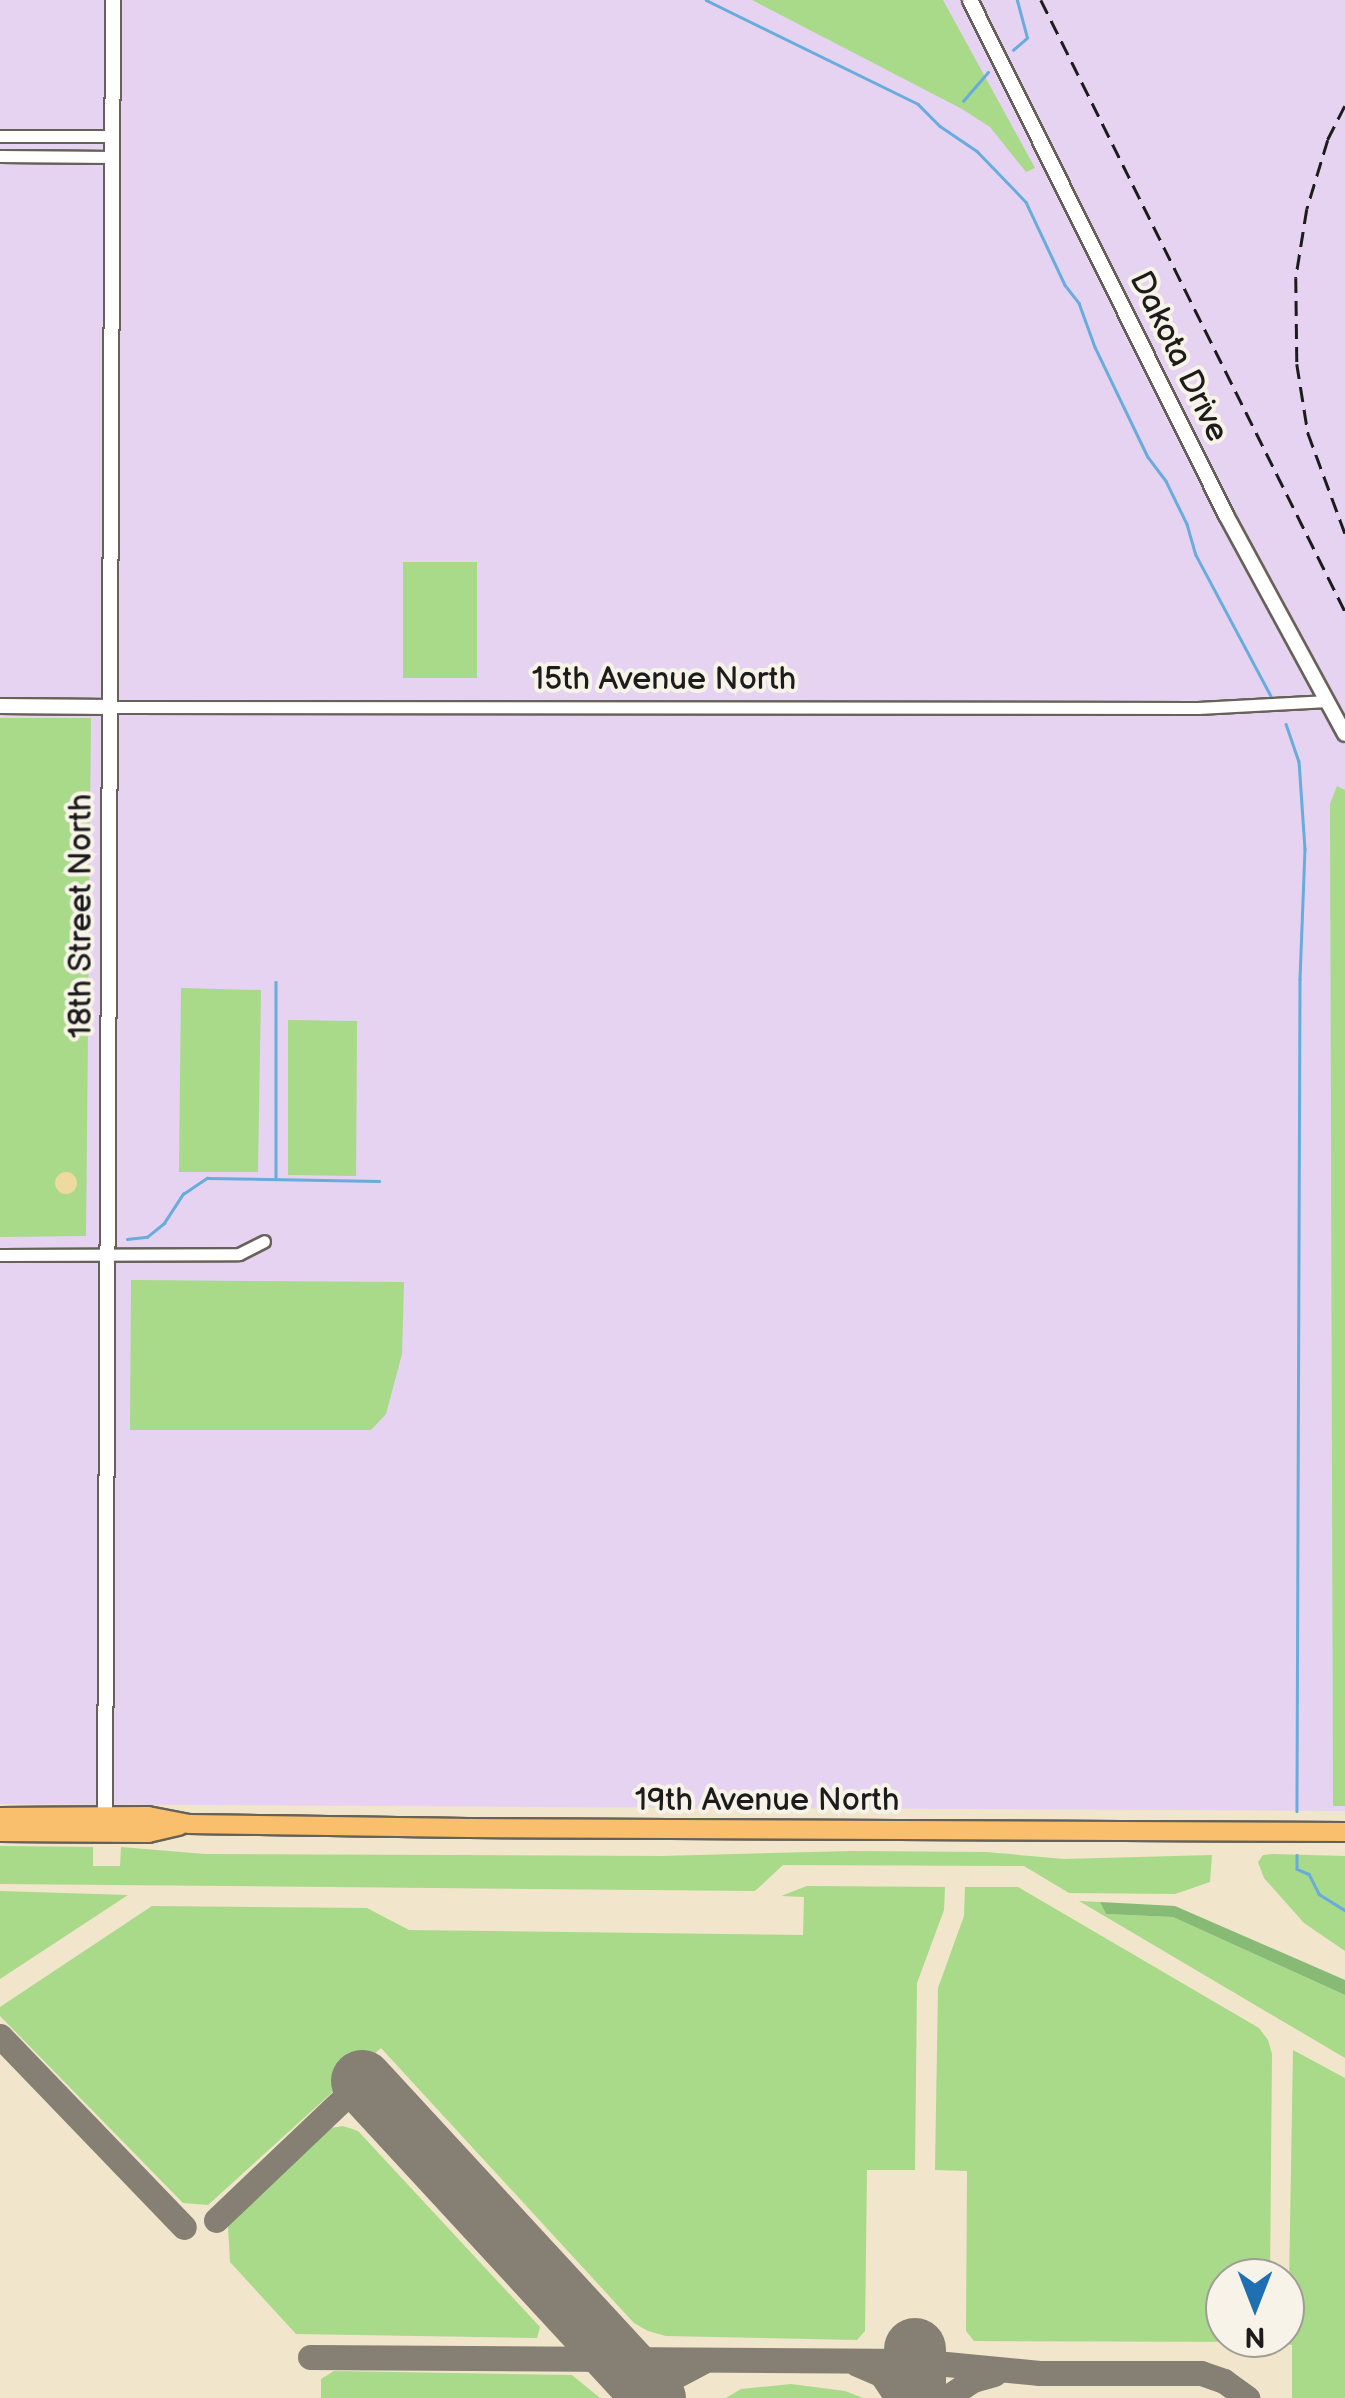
<!DOCTYPE html>
<html>
<head>
<meta charset="utf-8">
<style>
	body { margin:0 }
	#map { position:relative; width:1345px; height:2398px; overflow:hidden; background:#f1e5cb; font-family:"Balsamiq Sans",sans-serif }
	div>[style] { position:absolute }
	[style*='--x'] { left:calc(var(--x)*1px); top:calc(var(--y)*1px); width:calc(var(--w)*1px); rotate:calc(var(--a)*1deg) }
	.built>* { inset:0; background:#e5d3f1 }
	.green>* { inset:0; background:#a8da89 }
	.forest>* { inset:0; background:#86ba75 }
	.sand>* { inset:0; background:#eeda9e }
	.round { border-radius:50% }
	.stream>* { height:2.5px; margin:-1.25px; padding:0 1.25px; transform-origin:1.25px; border-radius:1.25px; background:#68acdd }
	.taxiway>* { height:25px; margin:-12.5px; padding:0 12.5px; transform-origin:12.5px; border-radius:12.5px; background:#868074 }
	.runway>* { height:62px; margin:-31px; padding:0 31px; transform-origin:31px; border-radius:31px; background:#868074 }
	.roads { filter:drop-shadow(2px 0 #676259) drop-shadow(-2px 0 #676259) drop-shadow(0 2px #676259) drop-shadow(0 -2px #676259) }
	.minor>* { height:11px; margin:-5.5px; padding:0 5.5px; transform-origin:5.5px; border-radius:5.5px; background:#fff }
	.tertiary>* { height:14px; margin:-7px; padding:0 7px; transform-origin:7px; border-radius:7px; background:#fff }
	.primary>* { height:18px; margin:-9px; padding:0 9px; transform-origin:9px; border-radius:9px; background:#f9bf6c }
	.rail>* { height:2.5px; margin-top:-1.25px; transform-origin:0; background:repeating-linear-gradient(90deg,#1c1c1c 0 15px,transparent 0 23px) }
	span { translate:-50% -50%; white-space:nowrap; text-align:center; line-height:1.15; -webkit-text-stroke:8px #f7f3e8; paint-order:stroke }
	.street-label { font-size:32px; color:#1c1c1c }
	.north { position:absolute; left:1205px; top:2258px; width:100px; height:100px; box-sizing:border-box; background:#f7f3e8; border:2px solid #9f9d96; border-radius:50%; rotate:180deg; font-size:28px; font-weight:700; line-height:40px; text-align:center; color:#1c1c1c }
	.north::after { content:''; display:block; margin:auto; width:35px; height:45px; background:#1f6fb2; clip-path:polygon(50% 0,100% 100%,50% 72%,0 100%) }
</style>
</head>
<body>
<div id="map">
	<div class="built">
		<div style="clip-path:polygon(0 0,1345px 0,1345px 1811px,0 1804px)"></div>
	</div>
	<div class="green">
		<div style="clip-path:polygon(752px 0,943px 0,1035px 168px,1026px 172px,990px 127px,962px 109px)"></div>
		<div style="clip-path:polygon(403px 562px,477px 562px,477px 678px,403px 678px)"></div>
		<div style="clip-path:polygon(0 718px,91px 718px,86px 1236px,0 1237px)"></div>
		<div style="clip-path:polygon(1337px 786px,1345px 790px,1345px 1806px,1333px 1806px,1330px 804px)"></div>
		<div style="clip-path:polygon(181px 988px,261px 990px,258px 1172px,179px 1172px)"></div>
		<div style="clip-path:polygon(288px 1020px,357px 1021px,356px 1176px,288px 1175px)"></div>
		<div style="clip-path:polygon(131px 1280px,404px 1282px,402px 1354px,386px 1414px,371px 1430px,130px 1430px)"></div>
		<div style="clip-path:polygon(0 1846px,93px 1847px,93px 1866px,120px 1866px,121px 1847px,205px 1854px,660px 1856px,852px 1851px,986px 1852px,1064px 1859px,1212px 1855px,1210px 1882px,1175px 1894px,1069px 1893px,1024px 1866px,783px 1865px,755px 1891px,0 1884px)"></div>
		<div style="clip-path:polygon(1272px 1854px,1345px 1856px,1345px 1951px,1304px 1923px,1264px 1878px,1258px 1862px,1263px 1855px)"></div>
		<div style="clip-path:polygon(807px 1886px,945px 1887px,944px 1910px,917px 1983px,915px 2170px,867px 2170px,865px 2331px,857px 2340px,666px 2336px,648px 2331px,634px 2323px,381px 2048px,208px 2205px,183px 2203px,0 2016px,0 2007px,152px 1906px,367px 1908px,409px 1930px,803px 1935px,804px 1897px,781px 1896px)"></div>
		<div style="clip-path:polygon(965px 1887px,1018px 1887px,1259px 2028px,1268px 2040px,1272px 2054px,1270px 2278px,1225px 2278px,1225px 2338px,1269px 2338px,1269px 2342px,974px 2341px,966px 2331px,967px 2171px,935px 2170px,938px 1988px,964px 1916px)"></div>
		<div style="clip-path:polygon(0 1891px,128px 1895px,0 1979px)"></div>
		<div style="clip-path:polygon(1079px 1901px,1100px 1902px,1106px 1914px,1173px 1917px,1345px 1995px,1345px 2058px)"></div>
		<div style="clip-path:polygon(1293px 2050px,1345px 2078px,1345px 2398px,1292px 2398px,1292px 2345px,1288px 2344px)"></div>
		<div style="clip-path:polygon(343px 2126px,358px 2131px,540px 2327px,537px 2338px,296px 2334px,230px 2262px,228px 2226px,330px 2128px)"></div>
		<div style="clip-path:polygon(334px 2371px,572px 2375px,600px 2398px,321px 2398px,321px 2379px)"></div>
		<div style="clip-path:polygon(791px 2384px,845px 2391px,863px 2398px,726px 2398px,741px 2389px)"></div>
	</div>
	<div class="forest">
		<div style="clip-path:polygon(1100px 1902px,1175px 1906px,1345px 1980px,1345px 1995px,1173px 1917px,1106px 1914px)"></div>
	</div>
	<div class="sand">
		<div class="round" style="left:55px;top:1172px;width:22px;height:22px"></div>
	</div>
	<div class="stream">
		<div style="--x:706;--y:0;--w:236;--a:26.1"></div>
		<div style="--x:918;--y:104;--w:31;--a:45"></div>
		<div style="--x:940;--y:126;--w:45;--a:34"></div>
		<div style="--x:977;--y:151;--w:71;--a:46.1"></div>
		<div style="--x:1026;--y:202;--w:92;--a:64.8"></div>
		<div style="--x:1065;--y:285;--w:23;--a:52"></div>
		<div style="--x:1079;--y:303;--w:47;--a:70"></div>
		<div style="--x:1095;--y:347;--w:122;--a:64.3"></div>
		<div style="--x:1148;--y:457;--w:30;--a:53"></div>
		<div style="--x:1166;--y:481;--w:48;--a:64"></div>
		<div style="--x:1187;--y:524;--w:32;--a:74"></div>
		<div style="--x:1196;--y:555;--w:160;--a:62"></div>
		<div style="--x:1013;--y:50;--w:18;--a:-41"></div>
		<div style="--x:1027;--y:38;--w:39;--a:-105"></div>
		<div style="--x:963;--y:101;--w:38;--a:-49"></div>
		<div style="--x:1286;--y:724;--w:39;--a:71"></div>
		<div style="--x:1299;--y:761;--w:88;--a:86.1"></div>
		<div style="--x:1305;--y:849;--w:130;--a:92.2"></div>
		<div style="--x:1300;--y:979;--w:832;--a:90.21"></div>
		<div style="--x:276;--y:982;--w:197;--a:90"></div>
		<div style="--x:127;--y:1239;--w:20;--a:-6"></div>
		<div style="--x:147;--y:1237;--w:22;--a:-39"></div>
		<div style="--x:164;--y:1223;--w:35;--a:-57"></div>
		<div style="--x:183;--y:1194;--w:29;--a:-34"></div>
		<div style="--x:207;--y:1178;--w:172;--a:1"></div>
		<div style="--x:1297;--y:1855;--w:14;--a:90"></div>
		<div style="--x:1297;--y:1869;--w:13;--a:23"></div>
		<div style="--x:1309;--y:1874;--w:22;--a:63"></div>
		<div style="--x:1319;--y:1894;--w:31;--a:32"></div>
	</div>
	<div class="taxiway">
		<div style="--x:0;--y:2036;--w:265;--a:46.1"></div>
		<div style="--x:216;--y:2220;--w:202;--a:-43.6"></div>
		<div style="--x:310;--y:2357;--w:605;--a:0.38"></div>
		<div style="--x:915;--y:2361;--w:125;--a:5.5"></div>
		<div style="--x:1039;--y:2373;--w:162;--a:0"></div>
		<div style="--x:1201;--y:2373;--w:24;--a:19"></div>
		<div style="--x:1224;--y:2381;--w:29;--a:36"></div>
		<div style="--x:600;--y:2358;--w:26;--a:31"></div>
		<div style="--x:622;--y:2371;--w:29;--a:68"></div>
		<div style="--x:857;--y:2364;--w:26;--a:23"></div>
		<div style="--x:881;--y:2374;--w:29;--a:56"></div>
		<div style="--x:651;--y:2398;--w:27;--a:-45"></div>
		<div style="--x:670;--y:2379;--w:38;--a:-28"></div>
		<div style="--x:946;--y:2398;--w:32;--a:-34"></div>
		<div style="--x:973;--y:2380;--w:22;--a:-16"></div>
	</div>
	<div class="runway">
		<div style="--x:362;--y:2081;--w:432;--a:47.3"></div>
		<div style="--x:915;--y:2398;--w:49;--a:-90"></div>
	</div>
	<div class="roads">
		<div class="minor">
			<div style="--x:0;--y:136;--w:113;--a:0"></div>
			<div style="--x:0;--y:156;--w:113;--a:0.5"></div>
			<div style="--x:111;--y:707;--w:1087;--a:0.05"></div>
			<div style="--x:1198;--y:708;--w:130;--a:-3.1"></div>
			<div style="--x:0;--y:1255;--w:239;--a:-0.2"></div>
			<div style="--x:239;--y:1254;--w:28;--a:-27"></div>
		</div>
		<div class="tertiary">
			<div style="--x:970;--y:0;--w:575;--a:63.57"></div>
			<div style="--x:1226;--y:515;--w:249;--a:61.5"></div>
			<div style="--x:0;--y:706;--w:111;--a:0.5"></div>
			<div style="--x:105;--y:1824;--w:1824;--a:-89.75"></div>
		</div>
		<div class="primary">
			<div style="--x:0;--y:1817;--w:148;--a:-0.4"></div>
			<div style="--x:148;--y:1816;--w:42;--a:11"></div>
			<div style="--x:189;--y:1824;--w:279;--a:0.8"></div>
			<div style="--x:468;--y:1828;--w:877;--a:0.26"></div>
			<div style="--x:0;--y:1832;--w:148;--a:0.4"></div>
			<div style="--x:148;--y:1833;--w:32;--a:-13"></div>
		</div>
	</div>
	<div class="rail">
		<div style="--x:1041;--y:0;--w:682;--a:63.55"></div>
		<div style="--x:1345;--y:106;--w:38;--a:117"></div>
		<div style="--x:1328;--y:140;--w:72;--a:106.9"></div>
		<div style="--x:1307;--y:209;--w:70;--a:99.1"></div>
		<div style="--x:1296;--y:278;--w:86;--a:89.3"></div>
		<div style="--x:1297;--y:364;--w:70;--a:80.9"></div>
		<div style="--x:1308;--y:433;--w:107;--a:69.7"></div>
	</div>
	<div class="street-label">
		<span style="left:1178px;top:357px;rotate:64deg">Dakota Drive</span>
		<span style="left:664px;top:680px">15th Avenue North</span>
		<span style="left:82px;top:916px;rotate:-90deg">18th Street North</span>
		<span style="left:767px;top:1801px">19th Avenue North</span>
	</div>
	<div class="north">N</div>
</div>
</body>
</html>
